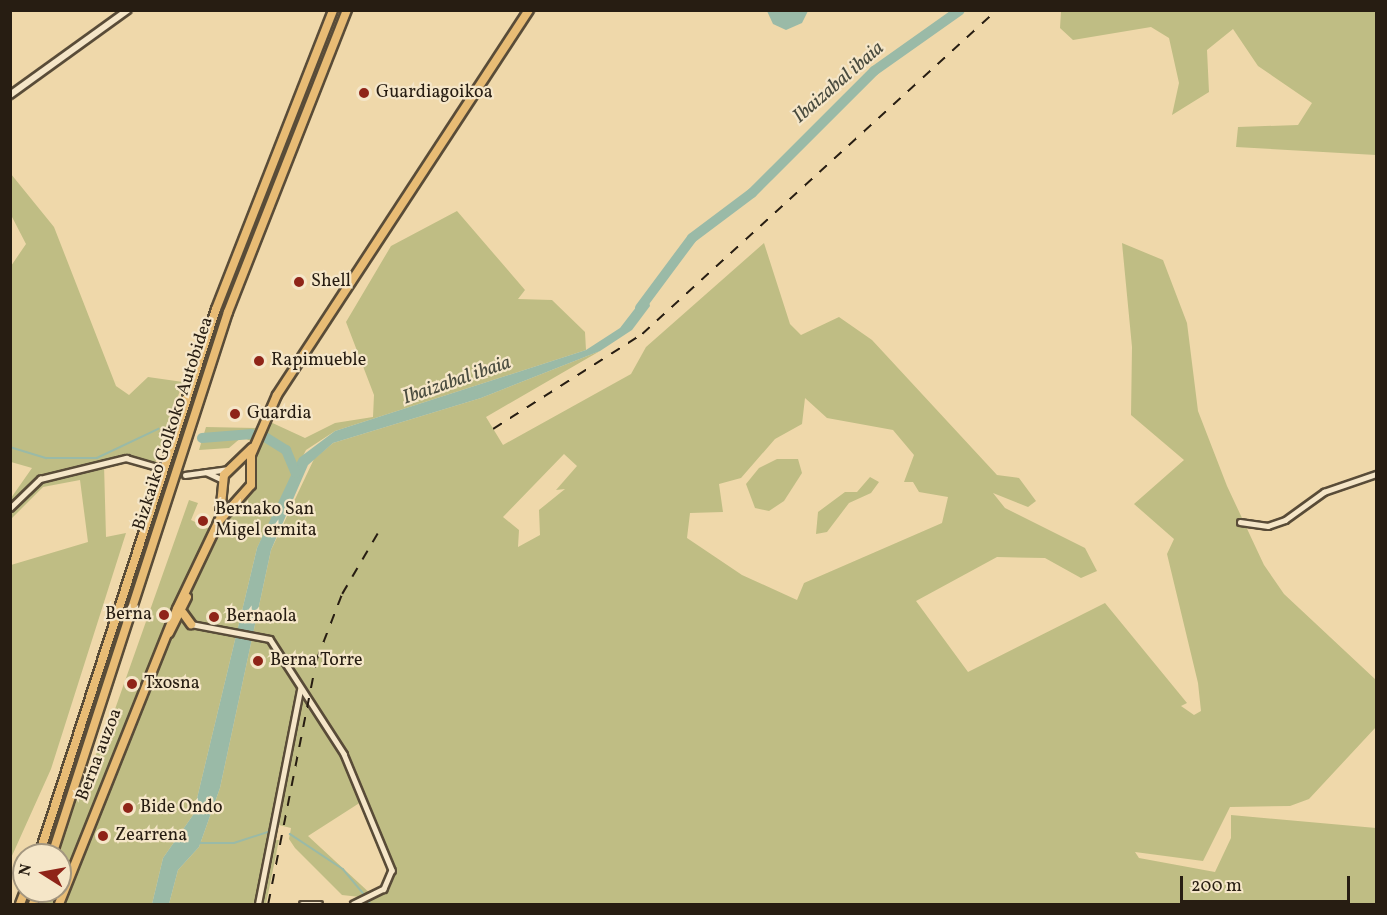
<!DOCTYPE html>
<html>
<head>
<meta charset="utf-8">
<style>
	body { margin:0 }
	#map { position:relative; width:1387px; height:915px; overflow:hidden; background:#efd8aa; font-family:Vollkorn,serif }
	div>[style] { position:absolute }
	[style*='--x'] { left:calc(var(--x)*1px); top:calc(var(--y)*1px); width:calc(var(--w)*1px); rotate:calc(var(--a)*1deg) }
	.green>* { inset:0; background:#bfbd84 }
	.water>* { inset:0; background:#9abaa7 }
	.stream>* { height:1.5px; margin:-0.75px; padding:0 0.75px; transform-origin:0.75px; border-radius:0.75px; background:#9abaa7 }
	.river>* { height:10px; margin:-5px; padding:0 5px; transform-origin:5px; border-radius:5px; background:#9abaa7 }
	.street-tunnel>* { height:4.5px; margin-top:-2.25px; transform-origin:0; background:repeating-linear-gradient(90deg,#c7b38c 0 4.5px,transparent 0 6.5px) }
	.roads { filter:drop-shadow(2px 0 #594c38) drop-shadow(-2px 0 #594c38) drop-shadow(0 2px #594c38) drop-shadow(0 -2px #594c38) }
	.street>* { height:4.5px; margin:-2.25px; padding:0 2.25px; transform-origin:2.25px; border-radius:2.25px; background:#f5e6c8 }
	.secondary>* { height:6px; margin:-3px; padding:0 3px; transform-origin:3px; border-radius:3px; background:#f5e6c8 }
	.highway>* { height:8px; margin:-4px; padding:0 4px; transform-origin:4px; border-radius:4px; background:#e8bc75 }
	.rail>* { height:1.5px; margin-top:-0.75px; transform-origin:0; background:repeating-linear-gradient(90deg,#271d12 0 10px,transparent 0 20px) }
	.dots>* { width:16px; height:16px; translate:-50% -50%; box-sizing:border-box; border:3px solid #f5e6c8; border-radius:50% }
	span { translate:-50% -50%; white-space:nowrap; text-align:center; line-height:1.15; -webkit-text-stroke:4.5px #f5e6c8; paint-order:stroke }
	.poi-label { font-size:18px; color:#271d12 }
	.left { translate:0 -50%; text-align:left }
	.right { translate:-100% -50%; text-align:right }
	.street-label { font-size:18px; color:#271d12 }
	.water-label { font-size:20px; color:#4a4c3f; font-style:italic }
	.frame { position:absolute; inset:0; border:12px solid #271d12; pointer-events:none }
	.north { position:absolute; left:12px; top:843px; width:60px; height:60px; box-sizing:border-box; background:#f5e6c8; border:2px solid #a3967f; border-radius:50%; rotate:281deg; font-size:16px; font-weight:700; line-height:24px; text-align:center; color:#271d12 }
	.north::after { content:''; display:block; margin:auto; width:21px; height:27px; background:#8f2418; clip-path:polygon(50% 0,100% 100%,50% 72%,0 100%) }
	.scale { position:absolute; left:1180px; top:876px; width:170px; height:27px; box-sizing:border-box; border:3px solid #271d12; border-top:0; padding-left:8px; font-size:18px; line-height:21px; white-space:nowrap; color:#271d12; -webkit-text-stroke:4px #f5e6c8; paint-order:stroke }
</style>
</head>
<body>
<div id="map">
	<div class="green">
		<div style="clip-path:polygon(1061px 11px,1376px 11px,1376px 155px,1236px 147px,1238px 127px,1298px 125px,1312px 103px,1258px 66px,1233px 29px,1207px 50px,1209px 92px,1172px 115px,1179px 83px,1169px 38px,1151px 27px,1073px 40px,1060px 28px)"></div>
		<div style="clip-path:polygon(11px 174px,54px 227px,116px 386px,129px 395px,148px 377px,183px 382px,154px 466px,126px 458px,104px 464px,106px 537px,126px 533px,51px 769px,11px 858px,11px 565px,88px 542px,80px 480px,43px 487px,11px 519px,11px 498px,32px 468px,11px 462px,11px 266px,26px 244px,11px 215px)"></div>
		<div style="clip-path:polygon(457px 211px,525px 290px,518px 299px,552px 300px,585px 332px,586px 350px,335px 431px,306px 450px,257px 548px,193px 815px,163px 858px,152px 904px,33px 904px,38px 891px,60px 891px,60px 855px,53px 855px,114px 712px,189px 500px,198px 503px,191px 520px,214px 531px,246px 493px,255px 443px,242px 437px,229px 448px,199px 450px,206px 427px,262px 428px,266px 420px,305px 438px,335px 423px,373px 417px,374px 395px,346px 322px,391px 246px)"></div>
		<div style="clip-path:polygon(evenodd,764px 243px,790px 324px,801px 335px,839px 317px,872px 340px,997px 475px,1019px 478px,1036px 501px,1028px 507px,993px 493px,1005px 508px,1085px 548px,1097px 571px,1081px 578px,1045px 558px,997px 557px,916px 601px,968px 672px,1105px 603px,1187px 703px,1181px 706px,1194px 715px,1201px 711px,1198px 683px,1167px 554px,1174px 539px,1134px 504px,1184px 460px,1131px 415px,1132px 347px,1122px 243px,1163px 260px,1187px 323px,1198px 411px,1227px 486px,1264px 565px,1284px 594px,1376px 680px,1376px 727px,1309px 799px,1290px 806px,1230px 807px,1203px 861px,1135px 852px,1139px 858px,1215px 872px,1231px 838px,1231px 815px,1376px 828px,1376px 904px,360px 904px,360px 897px,342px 895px,295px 848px,289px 839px,291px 828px,275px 824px,272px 840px,279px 840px,266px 904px,169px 904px,178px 870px,199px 847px,220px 788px,271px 550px,314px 459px,333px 443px,481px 398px,600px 351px,486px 417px,503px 445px,631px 374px,646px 347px,764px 243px,805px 398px,827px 418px,893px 430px,914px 455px,904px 482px,913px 482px,919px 492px,948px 497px,942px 523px,804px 583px,797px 600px,742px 575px,687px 538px,690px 513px,723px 512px,719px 484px,741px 478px,775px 439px,802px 424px,805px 398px,764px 243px,564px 454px,577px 466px,556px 490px,565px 489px,539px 510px,540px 535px,518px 547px,519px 530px,503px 517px,564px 454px,764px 243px,361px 802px,391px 862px,384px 889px,373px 896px,308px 836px,361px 802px)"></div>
		<div style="clip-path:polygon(777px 459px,798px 459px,802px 473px,784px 501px,769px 511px,755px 508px,746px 484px,759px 468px)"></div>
		<div style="clip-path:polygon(870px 477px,879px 482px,871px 493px,849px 503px,827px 532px,816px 534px,818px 512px,845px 492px,857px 492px)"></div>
	</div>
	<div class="water">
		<div style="clip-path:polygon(767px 11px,767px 10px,808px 11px,802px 23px,786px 30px,773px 24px)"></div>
		<div style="clip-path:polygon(647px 293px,650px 306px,632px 330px,600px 351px,481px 398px,333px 443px,308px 465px,271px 550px,220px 788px,199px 847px,178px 870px,169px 904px,152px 904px,163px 858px,193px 815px,257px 548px,299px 458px,335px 431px,586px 350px,620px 328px)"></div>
	</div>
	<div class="stream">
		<div style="--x:10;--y:447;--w:38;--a:17"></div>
		<div style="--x:46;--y:458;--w:51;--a:0"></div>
		<div style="--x:97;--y:458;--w:68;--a:-25.4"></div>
		<div style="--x:290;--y:834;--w:64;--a:33.4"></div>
		<div style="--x:343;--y:869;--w:35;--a:50"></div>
		<div style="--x:199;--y:843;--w:35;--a:0"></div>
		<div style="--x:234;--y:843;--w:38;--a:-18"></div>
		<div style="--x:368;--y:901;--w:4;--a:45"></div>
	</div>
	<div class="river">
		<div style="--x:640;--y:308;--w:87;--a:-53.4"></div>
		<div style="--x:692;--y:238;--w:75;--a:-36.9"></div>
		<div style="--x:752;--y:193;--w:173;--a:-45"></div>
		<div style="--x:874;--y:71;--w:105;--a:-35.3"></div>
		<div style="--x:265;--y:437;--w:25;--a:32"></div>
		<div style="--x:286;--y:450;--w:25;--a:67"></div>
		<div style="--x:202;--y:438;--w:50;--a:-4.6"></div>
	</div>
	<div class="street-tunnel">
		<div style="--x:154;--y:466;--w:32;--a:16"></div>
	</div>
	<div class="roads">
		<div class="street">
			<div style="--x:206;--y:472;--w:19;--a:25"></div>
			<div style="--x:185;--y:475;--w:44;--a:-7.8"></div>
			<div style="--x:10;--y:508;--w:42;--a:-44"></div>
			<div style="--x:40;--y:479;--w:89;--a:-13.7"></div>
			<div style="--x:126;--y:458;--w:29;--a:16"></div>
			<div style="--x:1240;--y:522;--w:28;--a:8"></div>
			<div style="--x:1268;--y:526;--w:18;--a:-19"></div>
			<div style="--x:1285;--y:520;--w:48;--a:-35.7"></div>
			<div style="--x:1324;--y:492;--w:55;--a:-19.1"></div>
			<div style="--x:191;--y:624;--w:80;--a:10.8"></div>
			<div style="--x:270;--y:639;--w:137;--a:57.2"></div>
			<div style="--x:344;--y:754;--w:126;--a:67.5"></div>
			<div style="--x:392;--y:870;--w:21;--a:113"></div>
			<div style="--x:384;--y:889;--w:34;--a:154"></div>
			<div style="--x:258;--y:904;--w:219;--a:-78.9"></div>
			<div style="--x:302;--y:904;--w:18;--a:0"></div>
		</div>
		<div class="secondary">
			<div style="--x:10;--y:95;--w:145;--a:-35.8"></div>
		</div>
		<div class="highway">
			<div style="--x:220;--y:515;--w:40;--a:-84.3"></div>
			<div style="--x:224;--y:475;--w:39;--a:-44"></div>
			<div style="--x:183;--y:613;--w:14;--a:54"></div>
			<div style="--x:169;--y:633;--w:40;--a:-63.4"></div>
			<div style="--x:39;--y:855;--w:574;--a:-72.04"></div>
			<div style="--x:216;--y:309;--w:321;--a:-68.6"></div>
			<div style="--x:52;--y:855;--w:571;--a:-72.04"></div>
			<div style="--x:228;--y:312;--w:325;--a:-68.5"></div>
			<div style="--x:20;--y:904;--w:14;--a:-69"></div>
			<div style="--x:33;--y:904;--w:14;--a:-69"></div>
			<div style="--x:59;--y:904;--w:318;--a:-68.2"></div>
			<div style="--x:177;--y:609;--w:98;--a:-64.5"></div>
			<div style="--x:219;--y:521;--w:48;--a:-48.4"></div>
			<div style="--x:251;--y:485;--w:30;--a:-90"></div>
			<div style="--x:251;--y:455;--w:65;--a:-66.6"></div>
			<div style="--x:277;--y:395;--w:460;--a:-56.8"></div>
		</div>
	</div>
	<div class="rail">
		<div style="--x:493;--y:429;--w:177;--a:-32.5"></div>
		<div style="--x:642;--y:334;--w:481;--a:-42.4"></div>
		<div style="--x:268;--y:904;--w:248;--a:-78.8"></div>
		<div style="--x:316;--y:661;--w:72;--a:-68.8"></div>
		<div style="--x:342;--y:594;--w:73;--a:-59.6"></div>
	</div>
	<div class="dots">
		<div style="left:364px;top:93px;background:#8f2418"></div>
		<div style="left:299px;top:282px;background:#8f2418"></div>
		<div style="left:259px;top:361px;background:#8f2418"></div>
		<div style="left:235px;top:414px;background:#8f2418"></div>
		<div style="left:203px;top:521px;background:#8f2418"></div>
		<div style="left:164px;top:615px;background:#8f2418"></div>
		<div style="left:214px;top:617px;background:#8f2418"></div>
		<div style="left:258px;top:661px;background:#8f2418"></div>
		<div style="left:132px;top:684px;background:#8f2418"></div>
		<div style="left:128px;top:808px;background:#8f2418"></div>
		<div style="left:103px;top:836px;background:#8f2418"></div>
	</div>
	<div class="poi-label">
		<span class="left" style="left:376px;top:93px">Guardiagoikoa</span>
		<span class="left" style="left:311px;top:282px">Shell</span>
		<span class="left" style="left:271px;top:361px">Rapimueble</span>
		<span class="left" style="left:247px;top:414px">Guardia</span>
		<span class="left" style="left:215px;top:521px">Bernako San<br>Migel ermita</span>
		<span class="right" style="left:152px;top:615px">Berna</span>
		<span class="left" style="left:226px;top:617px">Bernaola</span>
		<span class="left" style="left:270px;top:661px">Berna Torre</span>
		<span class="left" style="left:144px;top:684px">Txosna</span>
		<span class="left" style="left:140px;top:808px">Bide Ondo</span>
		<span class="left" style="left:115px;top:836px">Zearrena</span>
	</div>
	<div class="street-label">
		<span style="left:174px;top:424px;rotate:-72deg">Bizkaiko Golkoko Autobidea</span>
		<span style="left:100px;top:755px;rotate:-69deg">Berna auzoa</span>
	</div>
	<div class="water-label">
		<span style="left:839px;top:83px;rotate:-41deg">Ibaizabal ibaia</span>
		<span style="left:457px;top:381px;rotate:-19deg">Ibaizabal ibaia</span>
	</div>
	<div class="frame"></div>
	<div class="north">N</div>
	<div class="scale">200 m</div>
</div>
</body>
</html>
